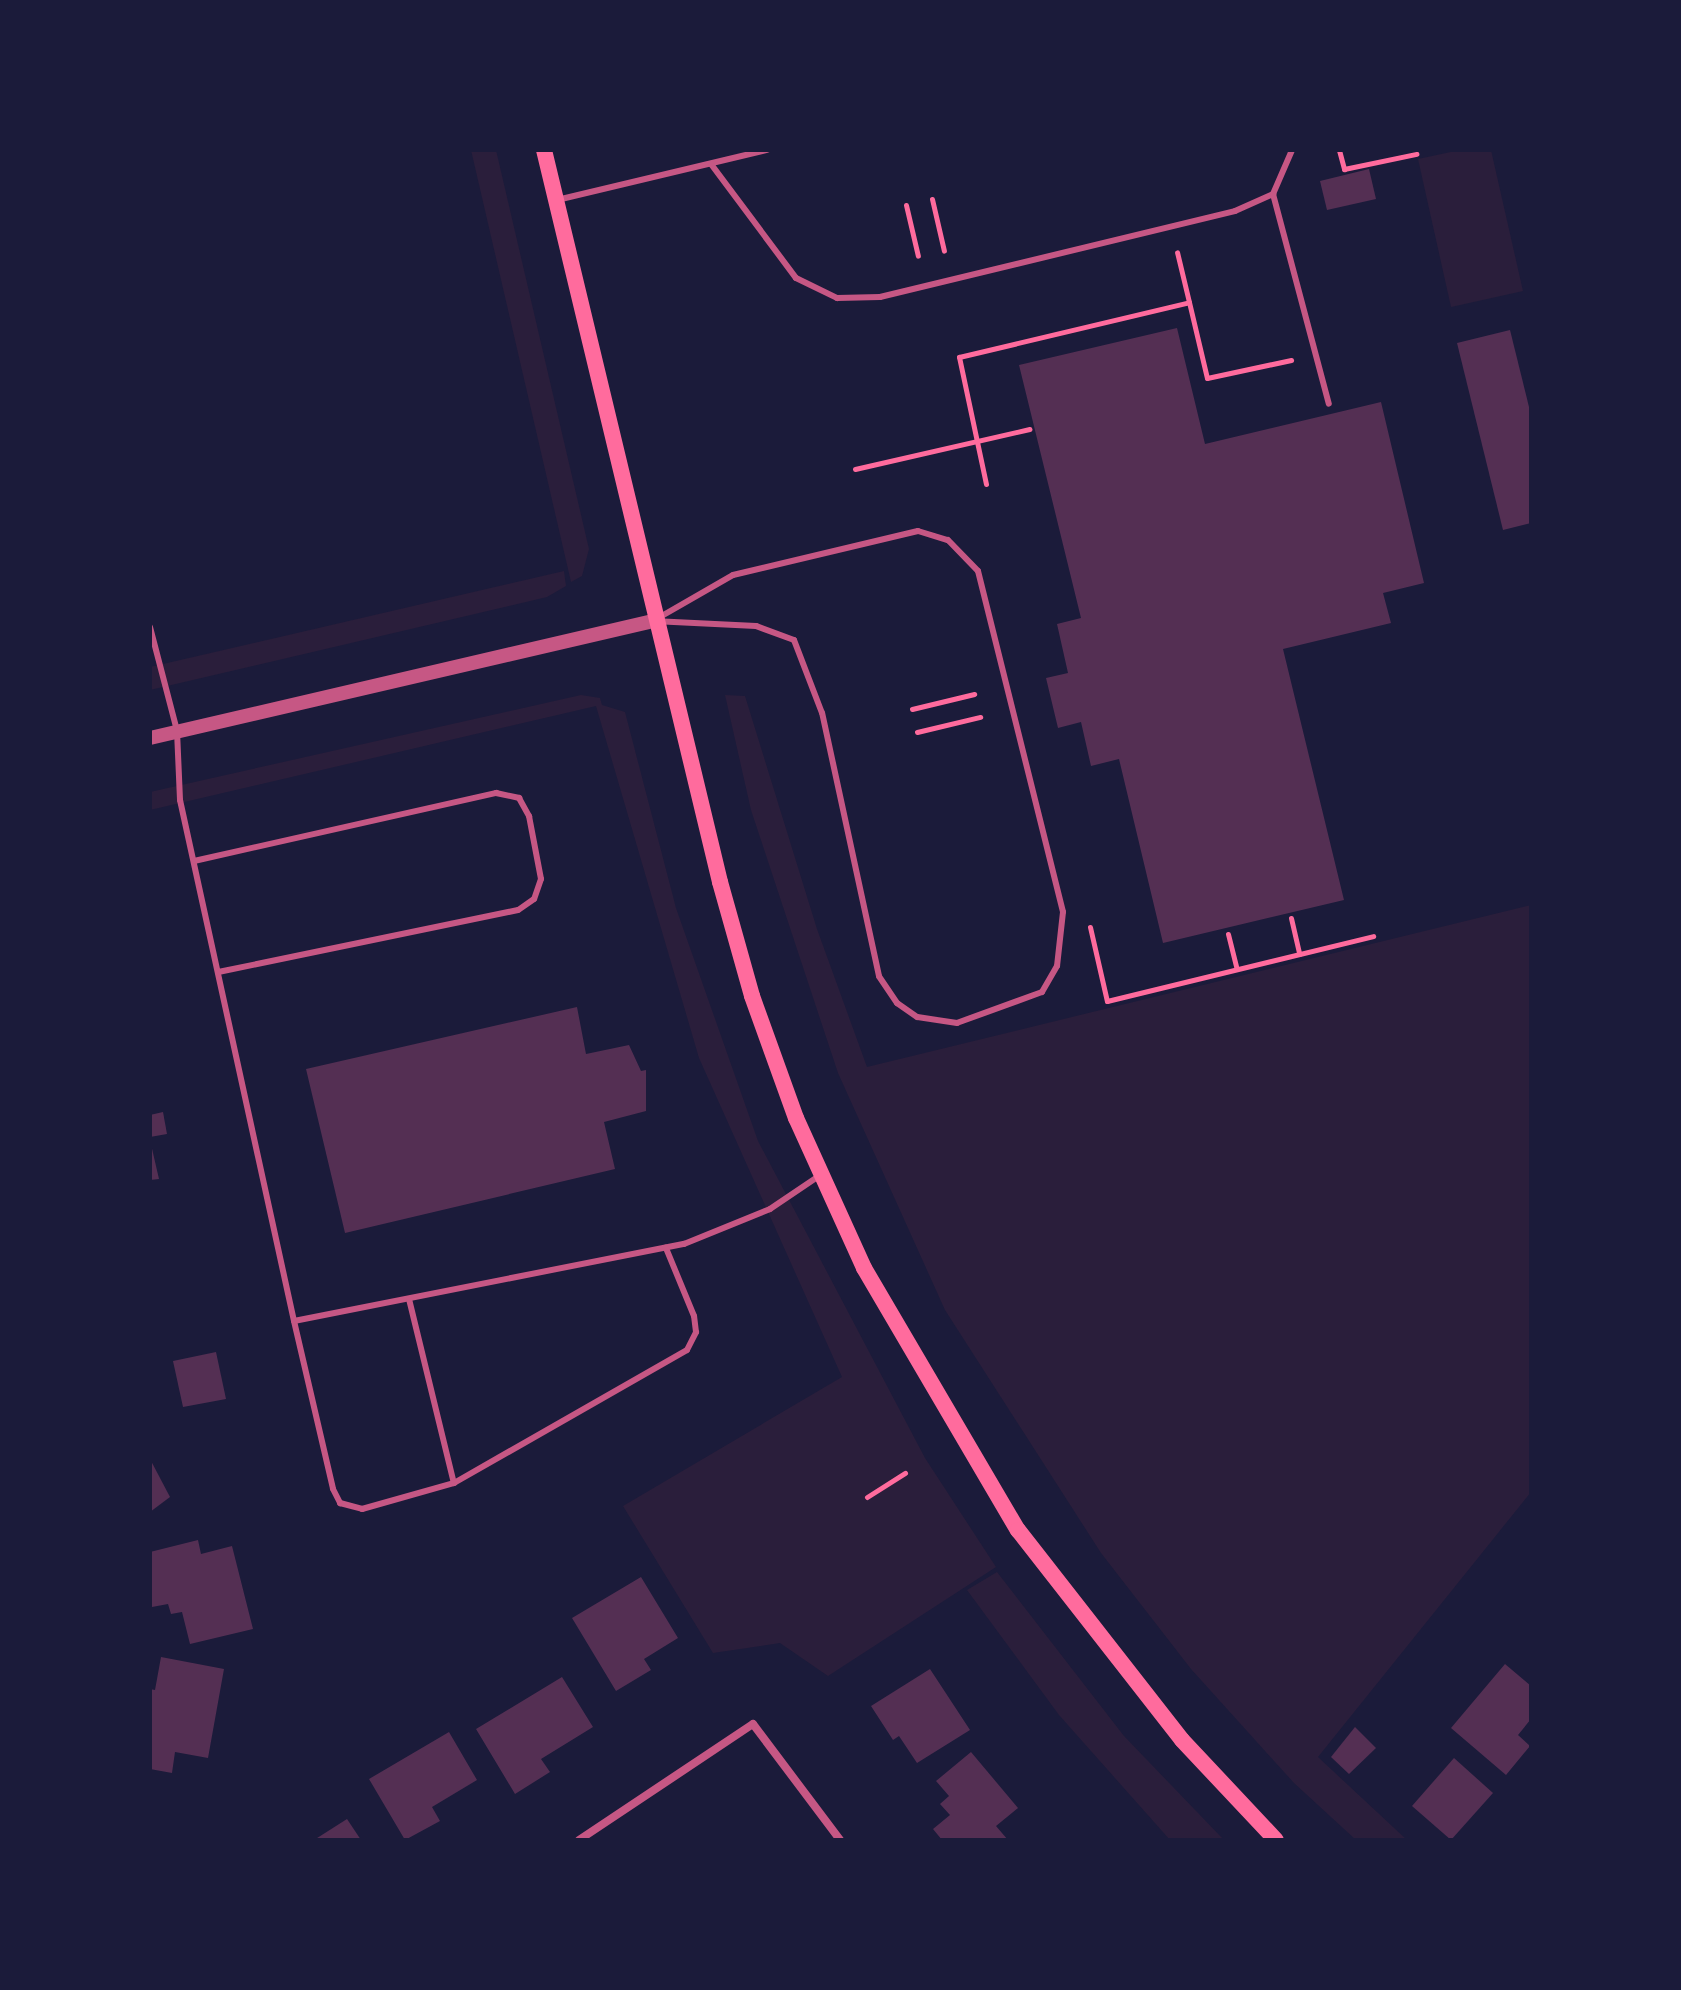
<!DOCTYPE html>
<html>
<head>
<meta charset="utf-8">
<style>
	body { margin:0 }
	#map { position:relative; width:1681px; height:1990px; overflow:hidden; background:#1b1b3a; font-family:"Crimson Pro",serif }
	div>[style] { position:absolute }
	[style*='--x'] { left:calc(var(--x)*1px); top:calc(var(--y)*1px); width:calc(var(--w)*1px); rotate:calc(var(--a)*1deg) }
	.green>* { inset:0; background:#2a1e3b }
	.building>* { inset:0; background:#542f53 }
	.path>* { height:5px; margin:-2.5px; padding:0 2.5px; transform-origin:2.5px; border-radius:2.5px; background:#ff6b9d }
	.service>* { height:6px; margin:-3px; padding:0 3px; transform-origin:3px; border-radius:3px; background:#c65784 }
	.minor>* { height:8px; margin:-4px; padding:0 4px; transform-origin:4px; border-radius:4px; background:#c65784 }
	.tertiary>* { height:14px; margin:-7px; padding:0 7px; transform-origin:7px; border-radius:7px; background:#c65784 }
	.secondary>* { height:16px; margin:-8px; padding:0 8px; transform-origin:8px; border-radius:8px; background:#ff6b9d }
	span { translate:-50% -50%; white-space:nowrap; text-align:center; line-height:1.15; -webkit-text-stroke:6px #1b1b3a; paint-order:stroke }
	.frame { position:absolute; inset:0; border:152px solid #1b1b3a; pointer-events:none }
</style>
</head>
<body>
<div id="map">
	<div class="green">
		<div style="clip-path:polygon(471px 150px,496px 150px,589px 549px,582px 576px,571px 582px)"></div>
		<div style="clip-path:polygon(1460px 150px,1491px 150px,1523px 291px,1451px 307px,1418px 159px)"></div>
		<div style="clip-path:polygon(564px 571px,566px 586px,547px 597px,150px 690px,150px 667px)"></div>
		<div style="clip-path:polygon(581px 695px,600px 698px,602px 705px,625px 712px,676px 908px,758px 1141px,925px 1458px,996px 1567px,828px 1676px,780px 1643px,713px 1653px,623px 1506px,842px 1377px,699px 1058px,596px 706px,150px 810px,150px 792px)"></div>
		<div style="clip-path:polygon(725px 695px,745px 696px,817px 929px,867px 1067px,1531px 905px,1531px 1492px,1318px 1757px,1407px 1840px,1356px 1840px,1294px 1783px,1191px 1669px,1101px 1553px,945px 1310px,838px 1073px,751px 810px)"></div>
		<div style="clip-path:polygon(997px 1572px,1124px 1736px,1224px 1840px,1170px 1840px,1059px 1715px,967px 1590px)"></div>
	</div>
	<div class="building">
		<div style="clip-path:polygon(1369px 169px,1376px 199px,1327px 210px,1320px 181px)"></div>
		<div style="clip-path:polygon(1177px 328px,1205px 444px,1381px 402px,1424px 583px,1383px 593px,1391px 623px,1283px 649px,1344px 900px,1163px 943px,1119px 759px,1091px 766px,1081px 722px,1058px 728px,1046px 678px,1068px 673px,1057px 624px,1081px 618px,1019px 365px)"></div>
		<div style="clip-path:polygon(1510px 330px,1531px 415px,1531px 523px,1503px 530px,1457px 343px)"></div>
		<div style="clip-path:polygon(577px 1007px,586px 1054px,629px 1045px,641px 1071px,646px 1070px,646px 1111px,604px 1122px,615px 1169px,345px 1233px,306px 1069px)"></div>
		<div style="clip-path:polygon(163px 1112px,167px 1134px,150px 1137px,150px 1115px)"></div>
		<div style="clip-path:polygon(150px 1140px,159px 1179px,150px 1180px)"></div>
		<div style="clip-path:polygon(216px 1352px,226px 1399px,183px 1407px,173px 1361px)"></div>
		<div style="clip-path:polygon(150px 1459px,170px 1497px,150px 1512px)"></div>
		<div style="clip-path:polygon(198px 1540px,201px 1554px,232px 1546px,253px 1629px,190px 1644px,182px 1612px,171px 1614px,168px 1604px,152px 1607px,150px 1552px)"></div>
		<div style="clip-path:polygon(641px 1577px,678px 1638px,644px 1659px,651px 1670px,616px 1691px,572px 1618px)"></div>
		<div style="clip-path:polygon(161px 1657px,224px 1669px,208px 1758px,175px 1752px,172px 1773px,150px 1769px,150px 1689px,155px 1690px)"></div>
		<div style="clip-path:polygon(1505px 1664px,1531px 1686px,1531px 1719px,1518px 1735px,1530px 1746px,1506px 1775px,1451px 1728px)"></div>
		<div style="clip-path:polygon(930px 1669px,970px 1730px,917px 1763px,899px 1736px,893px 1740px,871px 1706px)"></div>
		<div style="clip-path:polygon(562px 1677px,593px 1727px,541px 1759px,550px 1772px,515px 1794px,476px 1729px)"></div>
		<div style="clip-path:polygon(1355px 1727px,1376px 1748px,1349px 1774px,1331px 1757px)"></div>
		<div style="clip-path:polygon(449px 1732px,477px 1780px,432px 1807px,440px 1821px,405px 1840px,369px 1779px)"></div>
		<div style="clip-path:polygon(971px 1752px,1018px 1808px,996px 1826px,1008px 1840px,942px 1840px,933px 1829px,950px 1815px,940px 1804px,949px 1796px,936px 1781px)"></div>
		<div style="clip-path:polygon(1454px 1758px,1493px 1793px,1451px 1840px,1412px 1806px)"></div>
		<div style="clip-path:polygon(347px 1819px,361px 1840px,314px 1840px)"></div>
	</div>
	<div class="path">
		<div style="--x:1339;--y:150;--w:20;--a:75"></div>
		<div style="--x:1344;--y:169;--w:74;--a:-11.8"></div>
		<div style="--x:932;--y:199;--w:53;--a:77"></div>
		<div style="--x:906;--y:205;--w:52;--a:76.8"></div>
		<div style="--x:1189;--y:302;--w:78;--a:76.7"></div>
		<div style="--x:1207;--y:378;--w:86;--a:-12.1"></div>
		<div style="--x:855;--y:469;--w:179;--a:-12.9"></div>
		<div style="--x:986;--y:484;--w:130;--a:-102"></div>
		<div style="--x:959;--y:357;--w:236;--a:-13.4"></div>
		<div style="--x:1189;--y:302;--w:51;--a:-103.5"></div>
		<div style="--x:912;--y:709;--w:64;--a:-13.6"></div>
		<div style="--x:917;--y:732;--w:65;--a:-13.4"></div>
		<div style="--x:1291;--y:918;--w:37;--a:77"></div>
		<div style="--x:1090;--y:927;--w:76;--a:77.1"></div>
		<div style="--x:1107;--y:1001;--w:274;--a:-13.7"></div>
		<div style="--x:1228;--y:934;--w:36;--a:76"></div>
		<div style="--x:867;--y:1497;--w:45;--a:-32.3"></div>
	</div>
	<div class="service">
		<div style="--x:711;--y:164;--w:142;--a:53.3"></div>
		<div style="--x:796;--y:278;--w:46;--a:26"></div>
		<div style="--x:837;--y:298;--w:43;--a:-1.3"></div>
		<div style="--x:880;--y:297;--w:365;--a:-13.6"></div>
		<div style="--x:1235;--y:211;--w:42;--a:-24.1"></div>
		<div style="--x:1273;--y:194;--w:48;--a:-66.6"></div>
		<div style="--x:1273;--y:194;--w:217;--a:75.1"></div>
		<div style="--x:557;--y:200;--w:216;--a:-13.4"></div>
		<div style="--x:918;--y:531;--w:31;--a:17"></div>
		<div style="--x:948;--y:540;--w:43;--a:45.9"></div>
		<div style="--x:978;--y:571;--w:351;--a:76"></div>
		<div style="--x:1063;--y:912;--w:54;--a:96.3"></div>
		<div style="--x:1057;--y:966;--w:30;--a:120"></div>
		<div style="--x:1042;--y:992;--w:90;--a:160"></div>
		<div style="--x:957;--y:1023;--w:40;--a:-171.5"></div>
		<div style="--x:917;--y:1017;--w:24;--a:-145"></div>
		<div style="--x:897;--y:1003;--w:32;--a:-124"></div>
		<div style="--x:879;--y:976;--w:269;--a:-102.2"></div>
		<div style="--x:822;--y:713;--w:78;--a:-111"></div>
		<div style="--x:794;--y:640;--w:40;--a:-159.8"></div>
		<div style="--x:756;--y:626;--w:103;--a:-177.2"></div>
		<div style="--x:653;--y:621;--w:92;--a:-29.9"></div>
		<div style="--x:733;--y:575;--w:190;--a:-13.4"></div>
		<div style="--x:150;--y:627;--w:107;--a:75.4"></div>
		<div style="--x:177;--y:731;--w:69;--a:87.5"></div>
		<div style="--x:180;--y:800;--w:533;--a:77.66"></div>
		<div style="--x:294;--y:1321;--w:398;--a:-11.2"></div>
		<div style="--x:684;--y:1244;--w:93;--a:-22.1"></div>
		<div style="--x:770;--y:1209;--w:59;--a:-34"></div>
		<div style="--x:194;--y:861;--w:310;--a:-12.7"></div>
		<div style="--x:496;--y:793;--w:24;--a:12"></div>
		<div style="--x:519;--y:798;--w:21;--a:61"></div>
		<div style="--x:529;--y:816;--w:64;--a:79.2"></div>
		<div style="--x:541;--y:879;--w:21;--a:109"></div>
		<div style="--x:534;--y:899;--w:19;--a:145"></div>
		<div style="--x:518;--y:910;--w:306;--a:168.3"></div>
		<div style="--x:409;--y:1299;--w:189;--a:76.3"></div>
		<div style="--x:294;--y:1321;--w:172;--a:76.9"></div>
		<div style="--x:333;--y:1489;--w:16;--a:63"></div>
		<div style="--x:340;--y:1503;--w:23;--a:15"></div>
		<div style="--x:362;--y:1509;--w:96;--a:-15.8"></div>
		<div style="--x:454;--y:1483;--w:268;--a:-29.7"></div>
		<div style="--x:687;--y:1350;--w:20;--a:-63"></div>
		<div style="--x:696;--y:1332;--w:16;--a:-97"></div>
		<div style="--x:694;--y:1316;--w:74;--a:-112.4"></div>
	</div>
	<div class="minor">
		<div style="--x:579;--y:1840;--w:209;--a:-33.7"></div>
		<div style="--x:753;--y:1724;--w:145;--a:53.1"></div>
	</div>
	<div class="tertiary">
		<div style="--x:150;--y:738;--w:516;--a:-13.09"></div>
	</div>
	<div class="secondary">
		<div style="--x:544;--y:150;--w:753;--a:76.48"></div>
		<div style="--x:720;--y:882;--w:118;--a:74.3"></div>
		<div style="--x:752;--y:996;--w:130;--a:70.2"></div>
		<div style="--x:796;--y:1118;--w:165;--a:65.6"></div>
		<div style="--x:864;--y:1268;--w:304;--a:59.6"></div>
		<div style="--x:1018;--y:1530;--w:266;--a:52"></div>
		<div style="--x:1182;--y:1740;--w:137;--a:46.8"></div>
	</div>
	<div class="frame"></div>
</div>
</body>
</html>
